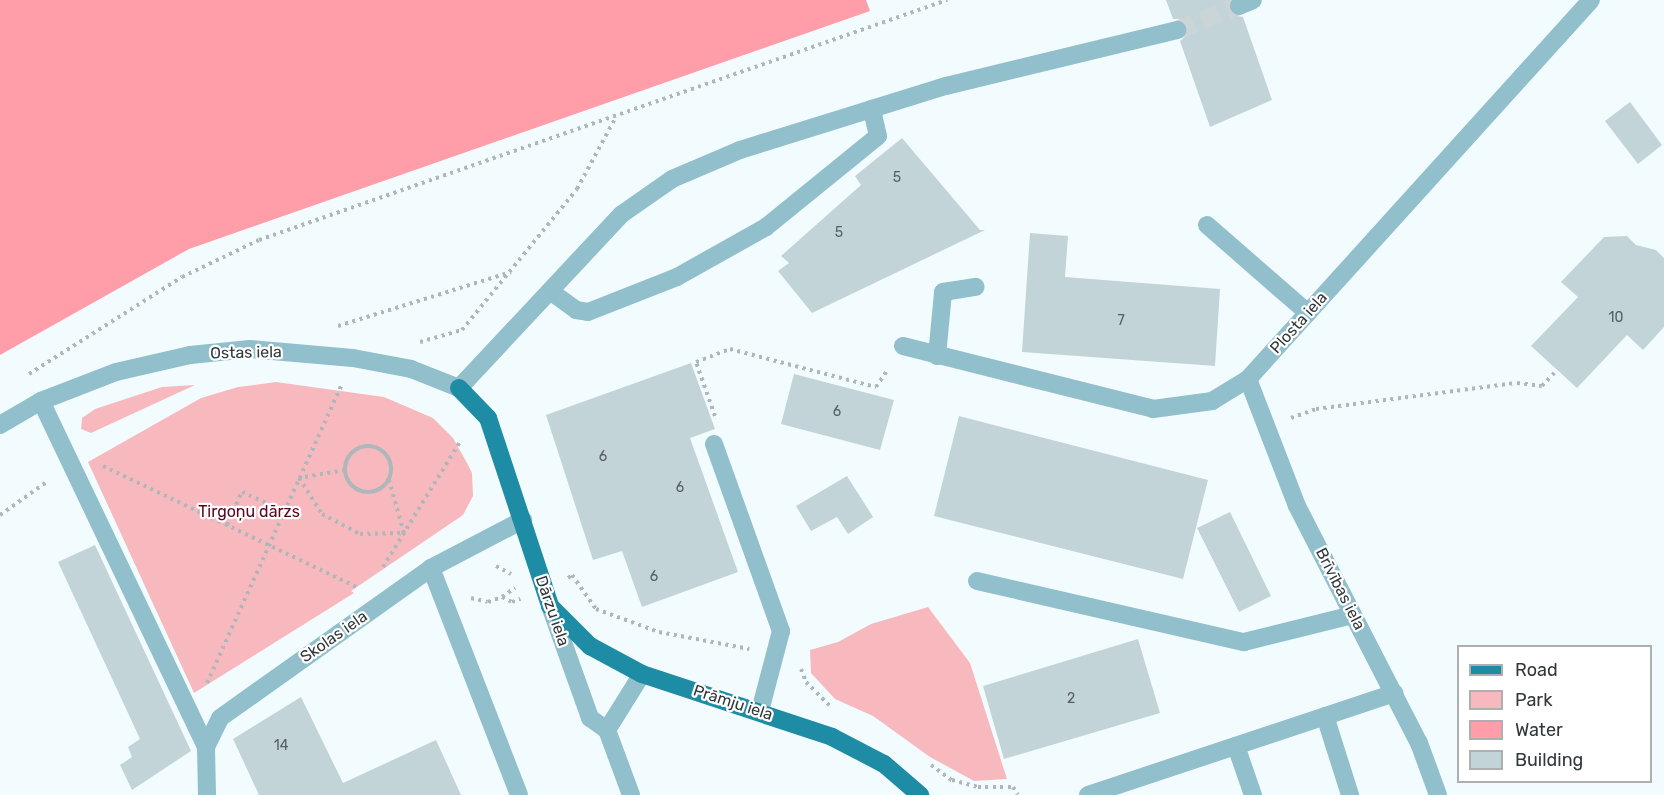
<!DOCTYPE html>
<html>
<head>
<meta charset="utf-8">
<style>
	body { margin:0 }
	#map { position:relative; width:1664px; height:795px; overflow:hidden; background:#f2fcff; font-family:Rubik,sans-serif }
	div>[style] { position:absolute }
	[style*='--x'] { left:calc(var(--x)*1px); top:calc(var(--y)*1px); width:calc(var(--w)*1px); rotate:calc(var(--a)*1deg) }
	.green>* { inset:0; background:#f7b9be }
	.water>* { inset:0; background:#ff9ea8 }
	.building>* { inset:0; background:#c3d4d8 }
	.tertiary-tunnel>* { height:18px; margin-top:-9px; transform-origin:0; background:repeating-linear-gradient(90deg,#cbd5d7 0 18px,transparent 0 27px) }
	.path>* { height:4px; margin-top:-2px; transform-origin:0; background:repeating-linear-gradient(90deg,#aeb7b9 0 3px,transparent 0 7.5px) }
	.path>.ring { margin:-2px; padding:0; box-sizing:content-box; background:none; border:4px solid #aeb7b9; border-radius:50% }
	.service>* { height:18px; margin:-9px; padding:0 9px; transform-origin:9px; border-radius:9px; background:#91bfcc }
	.pedestrian>* { height:18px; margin:-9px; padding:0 9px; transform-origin:9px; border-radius:9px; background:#91bfcc }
	.minor>* { height:18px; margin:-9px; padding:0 9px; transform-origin:9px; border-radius:9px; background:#91bfcc }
	.tertiary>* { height:18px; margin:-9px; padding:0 9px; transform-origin:9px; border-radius:9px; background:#91bfcc }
	.primary>* { height:18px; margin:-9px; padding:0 9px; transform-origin:9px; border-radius:9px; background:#1e8ca4 }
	span { translate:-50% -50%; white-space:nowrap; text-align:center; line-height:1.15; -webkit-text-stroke:4.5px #fff; paint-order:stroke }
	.number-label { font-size:14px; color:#565f61 }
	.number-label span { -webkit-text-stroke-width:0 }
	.street-label { font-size:16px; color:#313839 }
	.park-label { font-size:16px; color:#5d061e }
	.legend { position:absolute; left:1457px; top:645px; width:195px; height:138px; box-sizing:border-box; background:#fff; border:2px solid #adafb0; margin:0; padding:8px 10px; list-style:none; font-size:18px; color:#313839 }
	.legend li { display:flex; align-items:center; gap:12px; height:30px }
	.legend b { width:30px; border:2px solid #adafb0 }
</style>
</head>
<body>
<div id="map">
	<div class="green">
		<div style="clip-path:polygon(276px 382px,384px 397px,433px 418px,453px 438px,467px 463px,472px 473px,473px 496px,463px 515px,351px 591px,354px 593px,194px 693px,88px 462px,201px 398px,238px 387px)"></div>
		<div style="clip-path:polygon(195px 385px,91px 433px,81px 429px,82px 418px,95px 409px,162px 387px)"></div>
		<div style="clip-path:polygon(928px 607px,970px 663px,1007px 779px,974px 781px,930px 757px,873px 716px,835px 699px,811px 673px,810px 650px,838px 642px,871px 624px)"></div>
	</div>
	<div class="water">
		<div style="clip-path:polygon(0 0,866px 0,870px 11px,189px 249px,0 355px)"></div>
	</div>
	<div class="building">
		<div style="clip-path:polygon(1166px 0,1230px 0,1232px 15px,1243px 17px,1272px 100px,1210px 127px,1180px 41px,1188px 34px,1188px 27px,1181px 19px,1173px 19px)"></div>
		<div style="clip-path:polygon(1630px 102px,1662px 145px,1638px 164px,1605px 121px)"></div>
		<div style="clip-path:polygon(902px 138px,980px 230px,985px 230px,812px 313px,778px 271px,789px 263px,781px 256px,861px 185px,855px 176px)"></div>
		<div style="clip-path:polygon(1030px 233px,1068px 236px,1065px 277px,1220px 289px,1215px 366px,1022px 352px)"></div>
		<div style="clip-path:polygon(1627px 236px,1636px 245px,1656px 250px,1664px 258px,1664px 327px,1643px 350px,1627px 335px,1577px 388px,1531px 346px,1578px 297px,1561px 282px,1604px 237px)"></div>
		<div style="clip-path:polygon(691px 363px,715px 429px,690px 438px,738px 572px,642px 607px,622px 551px,593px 560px,546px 415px)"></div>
		<div style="clip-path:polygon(794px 374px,894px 400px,880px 450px,781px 424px)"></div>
		<div style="clip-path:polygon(959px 416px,1208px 480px,1183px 579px,934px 516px)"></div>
		<div style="clip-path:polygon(847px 476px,873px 517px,848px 534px,837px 517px,811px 531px,796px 506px)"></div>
		<div style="clip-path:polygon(1230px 512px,1271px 596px,1239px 612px,1197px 528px)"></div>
		<div style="clip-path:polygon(95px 545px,191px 751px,132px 790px,120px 765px,132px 757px,128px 747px,140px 739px,58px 562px)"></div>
		<div style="clip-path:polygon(1138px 639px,1160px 713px,1004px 759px,983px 686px)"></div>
		<div style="clip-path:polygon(301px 697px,343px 783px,436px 740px,461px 795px,259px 795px,233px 739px)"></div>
	</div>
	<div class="tertiary-tunnel">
		<div style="--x:1177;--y:30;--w:66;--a:-21.2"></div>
	</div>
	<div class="path">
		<div style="--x:338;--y:326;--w:181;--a:-17.3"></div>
		<div style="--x:420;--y:342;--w:44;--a:-15.9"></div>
		<div style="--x:462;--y:330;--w:182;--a:-50.8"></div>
		<div style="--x:577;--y:189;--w:82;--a:-61.6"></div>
		<div style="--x:29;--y:374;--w:181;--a:-32.4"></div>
		<div style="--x:182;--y:277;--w:85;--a:-25.7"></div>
		<div style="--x:259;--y:240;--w:729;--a:-19.23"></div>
		<div style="--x:715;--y:416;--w:57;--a:-109.4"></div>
		<div style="--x:696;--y:362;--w:36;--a:-21"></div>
		<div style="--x:730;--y:349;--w:151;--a:14.6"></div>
		<div style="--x:876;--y:387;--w:22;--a:-56"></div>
		<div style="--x:1291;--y:418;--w:27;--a:-20"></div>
		<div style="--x:1316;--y:409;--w:203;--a:-7.4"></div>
		<div style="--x:1517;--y:383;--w:25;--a:7"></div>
		<div style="--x:1542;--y:386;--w:18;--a:-47"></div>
		<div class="ring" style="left:345px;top:446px;width:42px;height:42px"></div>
		<div style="--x:103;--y:466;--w:281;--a:25.5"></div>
		<div style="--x:345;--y:470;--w:47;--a:170.1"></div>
		<div style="--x:299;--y:478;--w:43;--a:57.4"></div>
		<div style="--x:322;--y:514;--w:43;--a:27.8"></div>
		<div style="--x:360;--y:534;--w:44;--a:-1.3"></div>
		<div style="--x:404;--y:533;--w:55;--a:-105.8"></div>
		<div style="--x:0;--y:515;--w:59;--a:-35.3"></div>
		<div style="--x:227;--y:525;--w:36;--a:-66"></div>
		<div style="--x:242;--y:492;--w:46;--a:24.3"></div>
		<div style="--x:496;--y:566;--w:17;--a:28"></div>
		<div style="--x:383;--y:567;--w:147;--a:-58.4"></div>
		<div style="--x:568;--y:578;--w:5;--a:-37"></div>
		<div style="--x:572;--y:575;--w:42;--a:54.8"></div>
		<div style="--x:596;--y:609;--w:67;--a:20.1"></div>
		<div style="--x:659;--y:632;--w:92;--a:10.7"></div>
		<div style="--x:502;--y:597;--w:16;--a:-35"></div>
		<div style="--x:471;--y:598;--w:17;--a:13"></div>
		<div style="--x:488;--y:602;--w:15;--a:-20"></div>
		<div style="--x:502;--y:597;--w:11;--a:27"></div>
		<div style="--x:512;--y:602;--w:9;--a:-21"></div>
		<div style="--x:801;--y:669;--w:14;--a:69"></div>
		<div style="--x:806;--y:682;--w:33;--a:45"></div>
		<div style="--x:207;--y:683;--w:328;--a:-65.7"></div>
		<div style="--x:931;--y:765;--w:26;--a:36"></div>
		<div style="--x:952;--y:780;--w:27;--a:15"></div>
		<div style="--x:978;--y:787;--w:35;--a:0"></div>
		<div style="--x:1013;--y:787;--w:9;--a:58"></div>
	</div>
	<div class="service">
		<div style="--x:1207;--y:225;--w:134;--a:41.1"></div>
		<div style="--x:550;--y:291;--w:32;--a:36"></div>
		<div style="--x:576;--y:310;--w:12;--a:9"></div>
		<div style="--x:588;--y:312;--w:96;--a:-21.5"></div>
		<div style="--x:677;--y:277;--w:102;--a:-29.3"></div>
		<div style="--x:766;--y:227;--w:144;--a:-39.1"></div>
		<div style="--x:878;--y:136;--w:28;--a:-103"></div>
		<div style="--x:937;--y:356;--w:64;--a:-84.6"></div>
		<div style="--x:943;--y:292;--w:33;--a:-9"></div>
		<div style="--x:714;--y:444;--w:199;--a:70.3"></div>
		<div style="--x:781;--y:631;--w:83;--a:104.7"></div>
		<div style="--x:431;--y:568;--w:243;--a:68.8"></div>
		<div style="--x:977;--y:581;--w:274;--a:12.9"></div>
		<div style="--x:1244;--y:642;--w:112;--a:-13.9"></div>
		<div style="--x:1325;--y:716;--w:83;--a:72.4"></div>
		<div style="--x:1236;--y:746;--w:52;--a:70.9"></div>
	</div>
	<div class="pedestrian">
		<div style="--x:41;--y:401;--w:383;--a:64.5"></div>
	</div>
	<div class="minor">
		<div style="--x:903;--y:346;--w:258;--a:14.1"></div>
		<div style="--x:1153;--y:409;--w:60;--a:-7.7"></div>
		<div style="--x:1212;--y:401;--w:42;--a:-31.4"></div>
		<div style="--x:1248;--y:379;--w:511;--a:-47.85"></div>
		<div style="--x:1248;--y:379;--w:136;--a:68.9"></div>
		<div style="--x:1297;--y:506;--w:267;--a:62.8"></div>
		<div style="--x:1419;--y:743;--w:55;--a:69.9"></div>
		<div style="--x:550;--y:606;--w:119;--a:70.3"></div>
		<div style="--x:590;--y:718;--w:21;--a:35"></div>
		<div style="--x:607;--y:730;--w:69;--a:69.7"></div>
		<div style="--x:607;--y:730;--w:66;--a:-58"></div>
		<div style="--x:207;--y:795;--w:48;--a:-91.2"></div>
		<div style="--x:206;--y:747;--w:32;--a:-64"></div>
		<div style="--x:220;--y:718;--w:259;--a:-35.4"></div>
		<div style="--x:431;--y:568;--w:104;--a:-27.6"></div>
		<div style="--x:1088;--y:795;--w:323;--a:-18.4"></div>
	</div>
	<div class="tertiary">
		<div style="--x:1239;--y:6;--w:15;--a:-23"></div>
		<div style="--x:0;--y:425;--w:48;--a:-30.3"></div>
		<div style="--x:41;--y:401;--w:80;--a:-21.1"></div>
		<div style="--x:116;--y:372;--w:76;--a:-12.9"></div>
		<div style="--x:190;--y:355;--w:60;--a:-5.7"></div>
		<div style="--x:250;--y:349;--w:103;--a:5"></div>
		<div style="--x:353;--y:358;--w:59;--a:10.7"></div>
		<div style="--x:411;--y:369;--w:52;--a:21.6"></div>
		<div style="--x:459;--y:388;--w:238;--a:-46.9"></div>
		<div style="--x:622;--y:214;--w:61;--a:-35"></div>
		<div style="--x:672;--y:179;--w:74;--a:-23.1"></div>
		<div style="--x:740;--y:150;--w:216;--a:-17.3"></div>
		<div style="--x:946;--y:86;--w:238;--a:-13.6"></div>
	</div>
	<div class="primary">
		<div style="--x:459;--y:388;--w:42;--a:46"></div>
		<div style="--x:488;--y:418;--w:198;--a:71.7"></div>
		<div style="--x:550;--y:606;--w:57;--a:45"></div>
		<div style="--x:590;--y:646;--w:59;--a:28.3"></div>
		<div style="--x:642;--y:674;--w:200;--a:18.3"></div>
		<div style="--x:832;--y:737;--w:59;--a:27.4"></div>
		<div style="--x:884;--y:764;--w:48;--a:40.7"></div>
	</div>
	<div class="number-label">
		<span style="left:897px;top:178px">5</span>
		<span style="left:839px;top:233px">5</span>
		<span style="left:1616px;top:318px">10</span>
		<span style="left:1121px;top:321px">7</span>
		<span style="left:837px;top:412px">6</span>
		<span style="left:603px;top:457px">6</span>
		<span style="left:680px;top:488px">6</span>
		<span style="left:654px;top:577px">6</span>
		<span style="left:1071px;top:699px">2</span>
		<span style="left:281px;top:746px">14</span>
	</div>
	<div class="street-label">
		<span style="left:1299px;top:323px;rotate:-48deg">Plosta iela</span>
		<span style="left:246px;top:353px;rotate:-1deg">Ostas iela</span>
		<span style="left:1340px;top:589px;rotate:63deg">Brīvības iela</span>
		<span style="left:552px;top:611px;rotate:71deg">Dārzu iela</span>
		<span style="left:334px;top:637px;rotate:-35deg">Skolas iela</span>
		<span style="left:733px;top:703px;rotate:18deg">Prāmju iela</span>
	</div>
	<div class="park-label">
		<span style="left:249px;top:512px">Tirgoņu dārzs</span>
	</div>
	<ul class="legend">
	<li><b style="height:8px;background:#1e8ca4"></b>Road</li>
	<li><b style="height:16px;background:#f7b9be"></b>Park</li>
	<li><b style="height:16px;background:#ff9ea8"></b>Water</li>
	<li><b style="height:16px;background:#c3d4d8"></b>Building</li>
	</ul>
</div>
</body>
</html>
